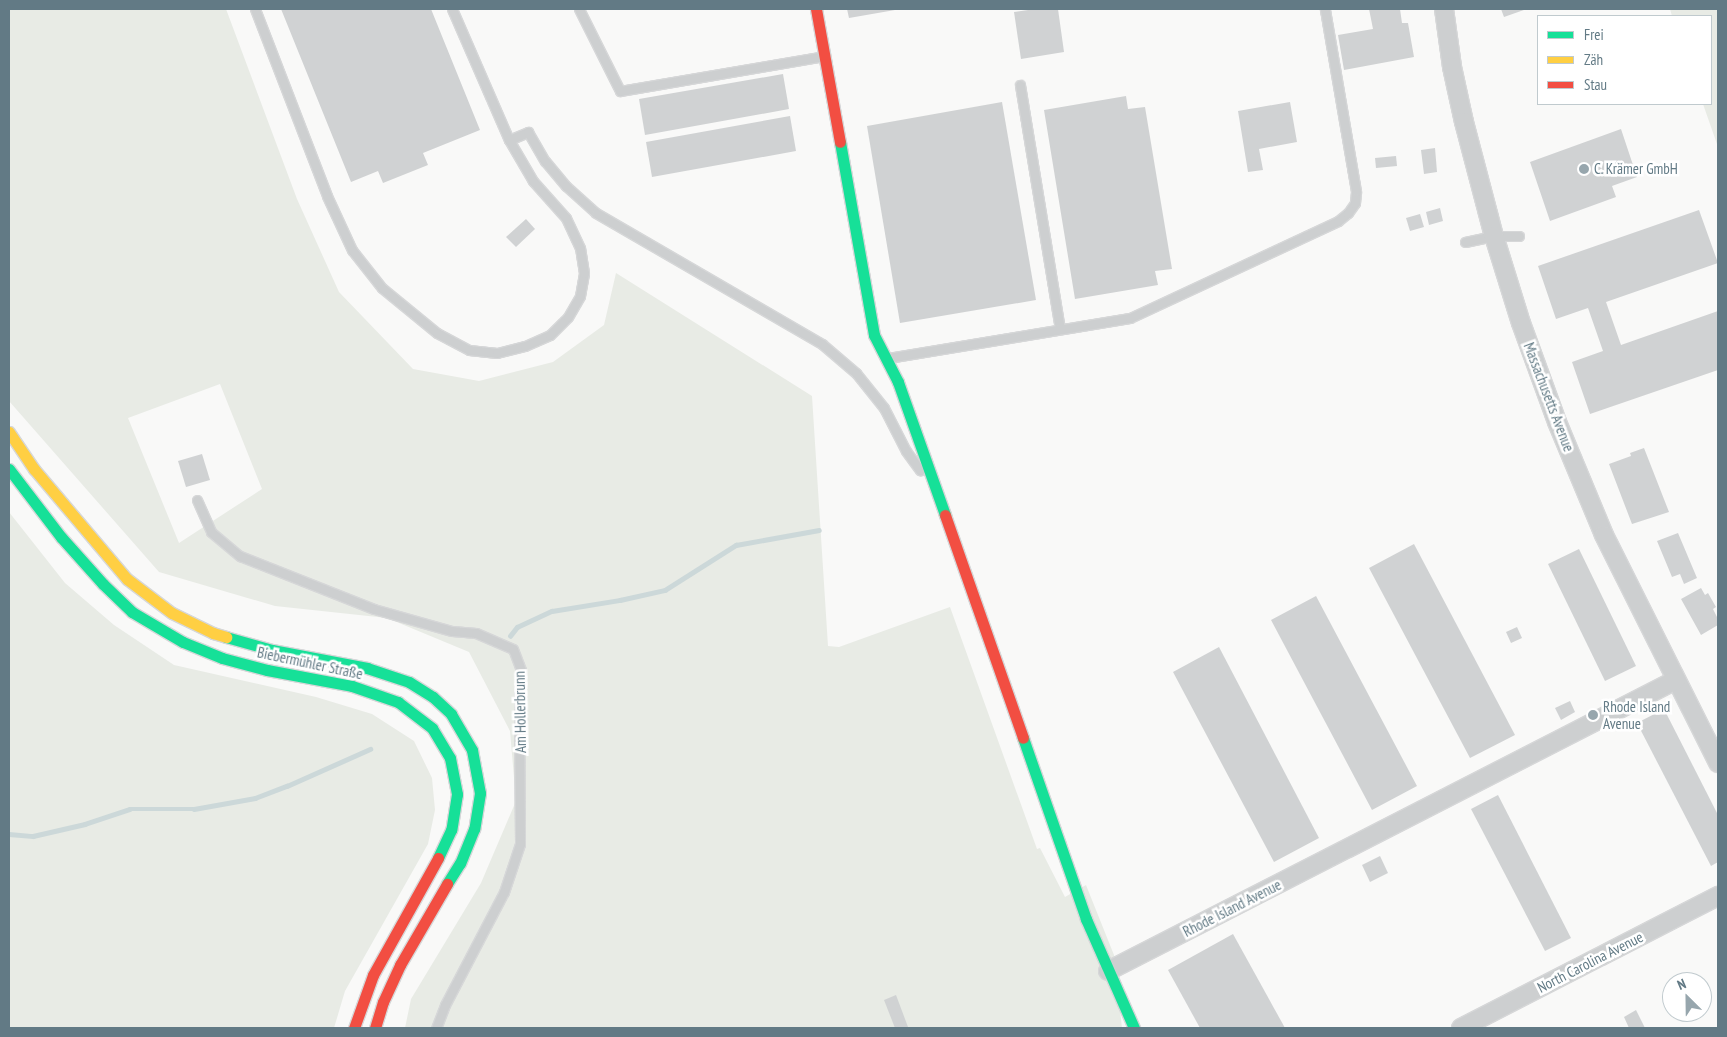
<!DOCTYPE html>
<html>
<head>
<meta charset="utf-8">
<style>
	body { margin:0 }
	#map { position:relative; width:1727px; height:1037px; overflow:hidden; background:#f9f9f8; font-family:"PT Sans Narrow",sans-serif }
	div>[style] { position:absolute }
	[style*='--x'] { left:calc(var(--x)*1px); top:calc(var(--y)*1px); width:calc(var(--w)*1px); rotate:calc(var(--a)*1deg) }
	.green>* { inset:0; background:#e8ebe5 }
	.stream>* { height:4.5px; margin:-2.25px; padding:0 2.25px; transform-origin:2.25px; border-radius:2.25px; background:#ccd8d9 }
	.building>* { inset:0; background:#d0d2d3 }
	.roads { filter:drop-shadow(1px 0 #d6d7d8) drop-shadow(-1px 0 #d6d7d8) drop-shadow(0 1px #d6d7d8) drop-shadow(0 -1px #d6d7d8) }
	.lane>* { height:9px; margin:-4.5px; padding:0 4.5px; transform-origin:4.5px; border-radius:4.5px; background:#cdcfd0 }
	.street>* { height:18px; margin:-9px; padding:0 9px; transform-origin:9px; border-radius:9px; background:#cdcfd0 }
	.fast>* { height:11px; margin:-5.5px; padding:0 5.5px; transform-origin:5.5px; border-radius:5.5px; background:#16e098 }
	.slow>* { height:11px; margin:-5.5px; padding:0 5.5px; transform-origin:5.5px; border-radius:5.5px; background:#ffcf43 }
	.jam>* { height:11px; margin:-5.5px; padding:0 5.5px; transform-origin:5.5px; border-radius:5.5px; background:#f24e42 }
	.dots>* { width:14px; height:14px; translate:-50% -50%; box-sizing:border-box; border:2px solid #fff; border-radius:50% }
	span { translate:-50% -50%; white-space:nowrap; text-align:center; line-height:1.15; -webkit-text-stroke:5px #fff; paint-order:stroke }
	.poi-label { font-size:15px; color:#627a85 }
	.left { translate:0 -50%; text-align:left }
	.street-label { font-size:15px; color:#627a85 }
	.frame { position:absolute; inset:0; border:10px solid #627a85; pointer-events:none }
	.legend { position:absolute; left:1537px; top:15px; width:175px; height:90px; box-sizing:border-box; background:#fff; border:1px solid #c0cace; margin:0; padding:6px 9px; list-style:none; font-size:15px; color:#627a85 }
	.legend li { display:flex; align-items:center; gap:10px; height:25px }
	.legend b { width:25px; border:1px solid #c0cace }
	.north { position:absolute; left:1662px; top:972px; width:50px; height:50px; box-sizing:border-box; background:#fff; border:1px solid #c0cace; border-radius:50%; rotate:337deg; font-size:14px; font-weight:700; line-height:20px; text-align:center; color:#627a85 }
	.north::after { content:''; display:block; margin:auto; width:18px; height:22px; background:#97a6ad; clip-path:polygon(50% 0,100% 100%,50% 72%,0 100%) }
</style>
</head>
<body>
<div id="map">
	<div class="green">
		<div style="clip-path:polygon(evenodd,9px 9px,226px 9px,297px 199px,339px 292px,413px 369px,479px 381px,553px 362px,604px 325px,616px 273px,812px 396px,828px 646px,839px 647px,950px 607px,1037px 849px,1040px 848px,1065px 897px,1086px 885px,1114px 955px,1122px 1028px,405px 1028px,411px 999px,481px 883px,516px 801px,510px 731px,469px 652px,387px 618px,275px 606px,159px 572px,9px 401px,9px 9px,220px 384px,262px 489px,179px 543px,128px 418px,220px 384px)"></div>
		<div style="clip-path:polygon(1670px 9px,1718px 9px,1718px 147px,1703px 104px,1711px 104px,1711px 16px,1672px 16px)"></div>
		<div style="clip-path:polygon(9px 512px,65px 583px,114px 625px,174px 665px,316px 697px,372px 714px,414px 741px,432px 778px,435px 810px,428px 844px,345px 991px,334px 1028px,9px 1028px)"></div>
	</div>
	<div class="stream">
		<div style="--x:510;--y:636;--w:11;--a:-52"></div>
		<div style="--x:517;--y:627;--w:38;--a:-25"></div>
		<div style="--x:552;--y:611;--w:69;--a:-9.2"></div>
		<div style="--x:620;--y:600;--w:46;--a:-12.5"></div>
		<div style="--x:665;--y:590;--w:84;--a:-32.4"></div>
		<div style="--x:736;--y:545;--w:84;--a:-10.2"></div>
		<div style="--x:9;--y:834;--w:24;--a:5"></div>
		<div style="--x:33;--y:836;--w:53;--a:-13"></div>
		<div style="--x:85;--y:824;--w:47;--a:-18.4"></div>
		<div style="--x:130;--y:809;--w:64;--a:0"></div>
		<div style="--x:194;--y:809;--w:62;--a:-10.2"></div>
		<div style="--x:255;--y:798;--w:34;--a:-21"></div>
		<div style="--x:287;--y:786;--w:91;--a:-24"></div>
	</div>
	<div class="building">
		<div style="clip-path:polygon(281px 9px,431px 9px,480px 130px,423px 153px,428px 165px,383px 183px,378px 171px,351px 182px)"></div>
		<div style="clip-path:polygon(847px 9px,895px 9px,895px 10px,849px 18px)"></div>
		<div style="clip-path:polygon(1035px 9px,1058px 9px,1064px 52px,1021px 59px,1014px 12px)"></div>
		<div style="clip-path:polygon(1369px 9px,1400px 9px,1402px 23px,1408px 23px,1414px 57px,1344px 70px,1338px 35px,1373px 29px)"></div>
		<div style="clip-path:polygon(1501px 9px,1527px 9px,1504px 17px)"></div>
		<div style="clip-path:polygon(783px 74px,789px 109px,645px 135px,639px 99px)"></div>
		<div style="clip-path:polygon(1126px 96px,1128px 109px,1145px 107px,1172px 269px,1155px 271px,1158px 285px,1075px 299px,1044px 110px)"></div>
		<div style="clip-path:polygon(1002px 102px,1036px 300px,900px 323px,867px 126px)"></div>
		<div style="clip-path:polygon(1290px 102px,1297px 142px,1259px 149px,1263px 170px,1248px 172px,1238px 111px)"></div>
		<div style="clip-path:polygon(790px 116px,796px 151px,652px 177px,646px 142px)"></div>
		<div style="clip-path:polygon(1621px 129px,1637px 177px,1612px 186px,1616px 197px,1550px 221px,1530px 162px)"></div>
		<div style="clip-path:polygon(1435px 148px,1437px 172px,1424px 174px,1421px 150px)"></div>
		<div style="clip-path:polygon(1396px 156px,1397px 166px,1376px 168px,1375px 158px)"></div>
		<div style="clip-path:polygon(1440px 208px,1443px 221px,1429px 225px,1426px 212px)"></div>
		<div style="clip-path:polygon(1699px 210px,1718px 263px,1606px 302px,1621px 345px,1718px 311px,1718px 370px,1590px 414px,1572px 362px,1603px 351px,1588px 308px,1556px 319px,1538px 266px)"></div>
		<div style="clip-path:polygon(1420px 214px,1424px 227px,1410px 231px,1406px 218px)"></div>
		<div style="clip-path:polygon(526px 219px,535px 229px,516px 247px,506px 237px)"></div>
		<div style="clip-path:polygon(1644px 448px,1669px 512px,1632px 524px,1609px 464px,1631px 456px,1630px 453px)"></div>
		<div style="clip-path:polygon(202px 454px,210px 480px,186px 487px,178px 461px)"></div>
		<div style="clip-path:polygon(1678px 533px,1697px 578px,1684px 584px,1680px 574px,1672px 577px,1657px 541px)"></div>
		<div style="clip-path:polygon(1414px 544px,1515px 735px,1470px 758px,1369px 568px)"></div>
		<div style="clip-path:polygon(1579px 549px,1636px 666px,1605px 681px,1548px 564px)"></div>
		<div style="clip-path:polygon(1701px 588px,1705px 595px,1708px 593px,1716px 607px,1713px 609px,1718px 619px,1718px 625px,1701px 635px,1681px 599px)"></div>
		<div style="clip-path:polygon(1316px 596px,1417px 786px,1372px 810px,1271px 620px)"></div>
		<div style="clip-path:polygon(1517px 627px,1522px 638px,1511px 643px,1506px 632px)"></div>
		<div style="clip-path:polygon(1219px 647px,1319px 838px,1274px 862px,1173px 672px)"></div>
		<div style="clip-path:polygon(1570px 701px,1575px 712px,1561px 720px,1555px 708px)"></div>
		<div style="clip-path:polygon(1664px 709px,1718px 815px,1718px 862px,1711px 866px,1637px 723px)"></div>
		<div style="clip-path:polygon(1498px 795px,1571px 938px,1545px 951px,1471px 809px)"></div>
		<div style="clip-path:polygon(1380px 856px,1388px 873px,1370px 882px,1362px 865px)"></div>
		<div style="clip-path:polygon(1233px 934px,1285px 1028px,1200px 1028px,1168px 970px)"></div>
		<div style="clip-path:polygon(896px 995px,908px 1027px,906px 1028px,895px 1028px,884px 1000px)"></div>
		<div style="clip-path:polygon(1636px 1010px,1645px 1028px,1629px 1028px,1624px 1017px)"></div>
	</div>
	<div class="roads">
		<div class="lane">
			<div style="--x:255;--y:9;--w:200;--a:68.9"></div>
			<div style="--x:327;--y:196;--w:60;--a:65.2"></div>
			<div style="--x:352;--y:250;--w:48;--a:51.7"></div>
			<div style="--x:382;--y:288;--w:71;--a:39.3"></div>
			<div style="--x:437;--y:333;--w:36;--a:28"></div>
			<div style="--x:469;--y:350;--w:28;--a:6"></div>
			<div style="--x:497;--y:353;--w:29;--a:-14"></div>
			<div style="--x:525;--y:346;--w:27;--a:-24"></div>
			<div style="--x:550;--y:335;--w:25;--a:-45"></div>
			<div style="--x:568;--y:317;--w:24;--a:-60"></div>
			<div style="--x:580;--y:296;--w:23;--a:-80"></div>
			<div style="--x:584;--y:273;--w:25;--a:-99"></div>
			<div style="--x:580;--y:248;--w:33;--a:-115"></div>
			<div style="--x:566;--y:218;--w:50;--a:-131.7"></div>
			<div style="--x:533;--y:181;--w:48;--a:-120.3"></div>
			<div style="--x:509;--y:140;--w:143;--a:-113.5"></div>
			<div style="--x:579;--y:9;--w:92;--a:63.4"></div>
			<div style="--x:620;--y:91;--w:207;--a:-9.7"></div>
			<div style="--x:1020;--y:85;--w:247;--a:80.7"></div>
			<div style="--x:509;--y:140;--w:21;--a:-23"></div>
			<div style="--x:528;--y:132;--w:34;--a:60"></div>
			<div style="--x:545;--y:161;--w:33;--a:50"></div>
			<div style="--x:566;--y:186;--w:40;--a:42"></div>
			<div style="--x:596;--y:213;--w:261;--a:30.1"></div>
			<div style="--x:822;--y:344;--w:45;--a:40.5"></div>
			<div style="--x:856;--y:373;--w:45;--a:51.3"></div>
			<div style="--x:884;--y:408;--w:48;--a:62.9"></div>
			<div style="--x:906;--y:451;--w:24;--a:54"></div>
			<div style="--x:1465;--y:242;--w:30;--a:-12"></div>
			<div style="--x:1494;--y:236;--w:25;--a:0"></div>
			<div style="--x:888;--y:358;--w:245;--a:-9.4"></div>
			<div style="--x:1130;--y:318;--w:230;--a:-25"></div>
			<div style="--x:1338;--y:221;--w:13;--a:-39"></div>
			<div style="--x:1348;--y:213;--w:12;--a:-55"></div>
			<div style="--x:1355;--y:203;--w:12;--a:-85"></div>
			<div style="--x:1356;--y:191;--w:185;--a:-99.7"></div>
			<div style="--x:197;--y:500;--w:35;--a:66"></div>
			<div style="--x:211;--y:532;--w:38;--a:40"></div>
			<div style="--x:240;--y:556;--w:144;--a:21.6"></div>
			<div style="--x:374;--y:609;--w:81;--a:15.8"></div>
			<div style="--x:452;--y:631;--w:24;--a:5"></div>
			<div style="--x:476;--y:633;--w:40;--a:23.4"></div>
			<div style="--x:513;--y:649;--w:22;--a:69"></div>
			<div style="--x:521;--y:670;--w:28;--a:94"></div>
			<div style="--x:519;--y:698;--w:146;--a:89.6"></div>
			<div style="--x:520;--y:844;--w:51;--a:108.4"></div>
			<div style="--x:504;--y:892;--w:127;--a:117.6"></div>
			<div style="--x:445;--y:1005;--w:25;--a:111"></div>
		</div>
		<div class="street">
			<div style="--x:1444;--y:9;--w:59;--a:82.1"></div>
			<div style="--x:1452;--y:67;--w:56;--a:77.7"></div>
			<div style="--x:1464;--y:122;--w:118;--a:75.3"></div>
			<div style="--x:1494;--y:236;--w:91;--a:72.8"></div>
			<div style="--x:1521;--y:323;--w:105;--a:70"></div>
			<div style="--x:1557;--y:422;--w:122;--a:67.4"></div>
			<div style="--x:1604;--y:535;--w:255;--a:63.4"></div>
			<div style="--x:1108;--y:971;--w:638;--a:-27.13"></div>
			<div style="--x:1461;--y:1028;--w:289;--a:-27.2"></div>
		</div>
		<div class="fast">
			<div style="--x:840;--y:142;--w:196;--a:80"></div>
			<div style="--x:874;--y:335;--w:53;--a:62.9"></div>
			<div style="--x:898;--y:382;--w:141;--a:70.5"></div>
			<div style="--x:9;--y:469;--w:86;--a:52.6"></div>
			<div style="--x:61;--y:537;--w:63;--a:48.2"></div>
			<div style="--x:103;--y:584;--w:40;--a:44"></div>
			<div style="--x:132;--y:612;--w:59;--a:30.5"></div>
			<div style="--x:183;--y:642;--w:42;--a:22.3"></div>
			<div style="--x:222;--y:658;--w:47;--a:14.9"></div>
			<div style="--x:267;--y:670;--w:86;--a:10.7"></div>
			<div style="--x:352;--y:686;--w:49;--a:19.2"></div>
			<div style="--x:398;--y:702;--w:43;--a:37.4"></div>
			<div style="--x:432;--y:728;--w:35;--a:59"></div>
			<div style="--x:450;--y:758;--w:37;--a:79"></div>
			<div style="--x:457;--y:794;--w:36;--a:99"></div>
			<div style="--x:451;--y:830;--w:31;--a:115"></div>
			<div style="--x:226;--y:637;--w:48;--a:15.8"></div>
			<div style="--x:272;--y:650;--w:97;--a:10.7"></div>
			<div style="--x:367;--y:668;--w:44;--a:18.4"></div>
			<div style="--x:409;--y:682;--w:28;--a:32"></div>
			<div style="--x:433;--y:697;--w:25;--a:43"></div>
			<div style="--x:451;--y:714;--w:42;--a:59.7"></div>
			<div style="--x:472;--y:750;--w:44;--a:79.5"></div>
			<div style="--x:480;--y:793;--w:36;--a:99"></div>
			<div style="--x:474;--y:829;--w:37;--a:112"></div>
			<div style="--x:460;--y:863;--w:25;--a:122"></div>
			<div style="--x:1023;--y:738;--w:192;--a:70.8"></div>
			<div style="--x:1086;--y:919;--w:119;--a:66.2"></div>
		</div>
		<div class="slow">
			<div style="--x:9;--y:432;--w:45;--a:56"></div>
			<div style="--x:34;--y:469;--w:144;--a:49.8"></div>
			<div style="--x:127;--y:579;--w:56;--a:37.1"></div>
			<div style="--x:172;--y:613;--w:46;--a:26"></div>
			<div style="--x:213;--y:633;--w:14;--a:17"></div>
		</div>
		<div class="jam">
			<div style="--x:816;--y:9;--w:135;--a:79.8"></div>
			<div style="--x:945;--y:515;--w:236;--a:70.7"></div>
			<div style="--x:354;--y:1028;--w:56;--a:-70.3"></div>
			<div style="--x:373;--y:975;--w:134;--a:-60.9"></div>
			<div style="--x:375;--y:1028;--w:27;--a:-73"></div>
			<div style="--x:383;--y:1002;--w:41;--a:-65.3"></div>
			<div style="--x:400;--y:965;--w:94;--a:-59.9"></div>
		</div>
	</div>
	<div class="dots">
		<div style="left:1584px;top:169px;background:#97a6ad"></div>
		<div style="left:1593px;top:715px;background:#97a6ad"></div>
	</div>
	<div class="poi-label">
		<span class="left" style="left:1594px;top:169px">C. Krämer GmbH</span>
		<span class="left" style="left:1603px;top:715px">Rhode Island<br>Avenue</span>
	</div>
	<div class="street-label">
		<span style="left:1549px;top:397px;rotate:69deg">Massachusetts Avenue</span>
		<span style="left:310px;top:663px;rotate:12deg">Biebermühler Straße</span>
		<span style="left:520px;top:712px;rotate:-91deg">Am Hollerbrunn</span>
		<span style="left:1232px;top:908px;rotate:-27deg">Rhode Island Avenue</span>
		<span style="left:1590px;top:962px;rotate:-27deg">North Carolina Avenue</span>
	</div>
	<div class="frame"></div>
	<ul class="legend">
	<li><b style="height:6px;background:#16e098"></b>Frei</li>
	<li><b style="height:6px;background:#ffcf43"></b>Zäh</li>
	<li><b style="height:6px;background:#f24e42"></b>Stau</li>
	</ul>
	<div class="north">N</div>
</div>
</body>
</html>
